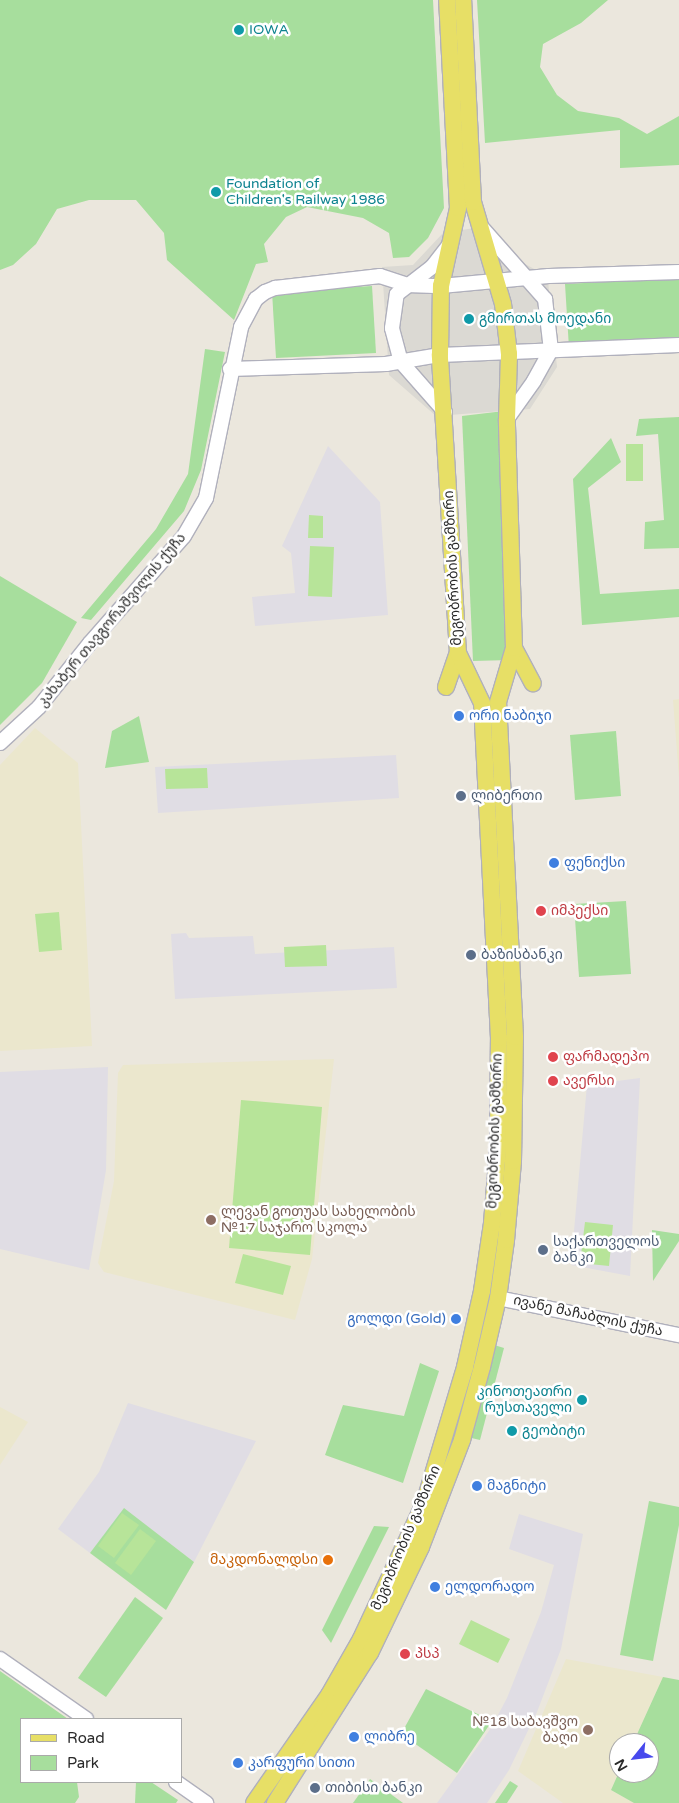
<!DOCTYPE html>
<html>
<head>
<meta charset="utf-8">
<style>
	body { margin:0 }
	#map { position:relative; width:679px; height:1803px; overflow:hidden; background:#ebe7dd; font-family:"Varela Round","Noto Sans Georgian",sans-serif }
	div>[style] { position:absolute }
	[style*='--x'] { left:calc(var(--x)*1px); top:calc(var(--y)*1px); width:calc(var(--w)*1px); rotate:calc(var(--a)*1deg) }
	.industrial>* { inset:0; background:#e0dde4 }
	.education>* { inset:0; background:#ebe7cd }
	.green>* { inset:0; background:#a7de9d }
	.pitch>* { inset:0; background:#b7e499 }
	.plaza>* { inset:0; background:#dbd9d3 }
	.roads { filter:drop-shadow(1px 0 #b0b0bc) drop-shadow(-1px 0 #b0b0bc) drop-shadow(0 1px #b0b0bc) drop-shadow(0 -1px #b0b0bc) }
	.secondary>* { height:14px; margin:-7px; padding:0 7px; transform-origin:7px; border-radius:7px; background:#fff }
	.primary>* { height:16px; margin:-8px; padding:0 8px; transform-origin:8px; border-radius:8px; background:#e7df66 }
	.dots>* { width:14px; height:14px; translate:-50% -50%; box-sizing:border-box; border:2px solid #fff; border-radius:50% }
	span { translate:-50% -50%; white-space:nowrap; text-align:center; line-height:1.15; -webkit-text-stroke:5px #fff; paint-order:stroke }
	.culture-label { font-size:14px; color:#0d838f }
	.left { translate:0 -50%; text-align:left }
	.right { translate:-100% -50%; text-align:right }
	.street-label { font-size:14px; color:#2a2a2a }
	.shop-label { font-size:14px; color:#366cbe }
	.service-label { font-size:14px; color:#4e5e75 }
	.health-label { font-size:14px; color:#be3a42 }
	.education-label { font-size:14px; color:#785e54 }
	.food-label { font-size:14px; color:#c56008 }
	.legend { position:absolute; left:20px; top:1718px; width:162px; height:65px; box-sizing:border-box; background:#fff; border:1px solid #aaa; margin:0; padding:6px 9px; list-style:none; font-size:15px; color:#2a2a2a }
	.legend li { display:flex; align-items:center; gap:10px; height:25px }
	.legend b { width:25px; border:1px solid #aaa }
	.north { position:absolute; left:609px; top:1733px; width:50px; height:50px; box-sizing:border-box; background:#fff; border:1px solid #aaa; border-radius:50%; rotate:241deg; font-size:14px; font-weight:700; line-height:20px; text-align:center; color:#2a2a2a }
	.north::after { content:''; display:block; margin:auto; width:18px; height:22px; background:#4749ed; clip-path:polygon(50% 0,100% 100%,50% 72%,0 100%) }
</style>
</head>
<body>
<div id="map">
	<div class="industrial">
		<div style="clip-path:polygon(328px 446px,380px 502px,388px 615px,255px 626px,252px 597px,295px 593px,291px 553px,282px 546px)"></div>
		<div style="clip-path:polygon(396px 755px,399px 798px,158px 813px,155px 767px)"></div>
		<div style="clip-path:polygon(186px 933px,189px 938px,253px 936px,255px 954px,394px 947px,397px 988px,175px 999px,171px 934px)"></div>
		<div style="clip-path:polygon(108px 1067px,106px 1170px,89px 1270px,0 1249px,0 1072px)"></div>
		<div style="clip-path:polygon(640px 1078px,630px 1276px,571px 1265px,587px 1085px)"></div>
		<div style="clip-path:polygon(128px 1403px,256px 1441px,194px 1562px,124px 1509px,90px 1553px,58px 1529px,99px 1472px)"></div>
		<div style="clip-path:polygon(519px 1514px,583px 1534px,561px 1649px,537px 1712px,509px 1770px,487px 1803px,437px 1803px,491px 1728px,507px 1698px,541px 1612px,554px 1565px,509px 1549px)"></div>
	</div>
	<div class="education">
		<div style="clip-path:polygon(679px 699px,679px 778px,673px 700px)"></div>
		<div style="clip-path:polygon(35px 728px,78px 763px,92px 1046px,0 1051px,0 765px)"></div>
		<div style="clip-path:polygon(334px 1059px,312px 1259px,295px 1320px,104px 1272px,98px 1263px,114px 1181px,118px 1073px,123px 1065px)"></div>
		<div style="clip-path:polygon(0 1407px,28px 1422px,0 1465px)"></div>
		<div style="clip-path:polygon(566px 1659px,663px 1677px,633px 1743px,619px 1743px,619px 1772px,611px 1790px,634px 1803px,563px 1803px,518px 1771px)"></div>
	</div>
	<div class="green">
		<div style="clip-path:polygon(0 0,433px 0,444px 208px,428px 238px,409px 257px,393px 258px,389px 233px,363px 218px,307px 207px,286px 217px,264px 244px,268px 262px,256px 264px,234px 320px,167px 260px,164px 233px,136px 200px,89px 200px,57px 209px,36px 244px,13px 265px,0 270px)"></div>
		<div style="clip-path:polygon(477px 0,608px 0,581px 23px,543px 44px,540px 67px,557px 95px,578px 111px,619px 118px,647px 134px,679px 116px,679px 165px,620px 168px,620px 130px,485px 143px)"></div>
		<div style="clip-path:polygon(679px 278px,679px 342px,569px 348px,565px 284px)"></div>
		<div style="clip-path:polygon(372px 286px,376px 353px,276px 358px,272px 292px)"></div>
		<div style="clip-path:polygon(205px 349px,225px 352px,201px 470px,184px 511px,91px 620px,81px 618px,156px 529px,188px 474px)"></div>
		<div style="clip-path:polygon(504px 411px,510px 660px,473px 661px,462px 416px)"></div>
		<div style="clip-path:polygon(679px 417px,679px 548px,644px 549px,645px 522px,664px 520px,658px 434px,636px 436px,639px 419px)"></div>
		<div style="clip-path:polygon(611px 438px,621px 462px,588px 488px,600px 594px,679px 589px,679px 617px,582px 625px,573px 479px)"></div>
		<div style="clip-path:polygon(0 576px,77px 622px,42px 683px,0 725px)"></div>
		<div style="clip-path:polygon(139px 716px,149px 762px,105px 768px,112px 731px)"></div>
		<div style="clip-path:polygon(616px 731px,621px 796px,575px 800px,570px 735px)"></div>
		<div style="clip-path:polygon(626px 901px,631px 974px,579px 977px,574px 904px)"></div>
		<div style="clip-path:polygon(652px 1230px,679px 1234px,679px 1241px,653px 1281px)"></div>
		<div style="clip-path:polygon(491px 1344px,504px 1348px,480px 1440px,467px 1437px)"></div>
		<div style="clip-path:polygon(420px 1363px,439px 1371px,403px 1483px,325px 1455px,343px 1405px,404px 1416px)"></div>
		<div style="clip-path:polygon(649px 1501px,679px 1507px,679px 1525px,653px 1661px,620px 1655px)"></div>
		<div style="clip-path:polygon(124px 1508px,194px 1562px,166px 1610px,90px 1553px)"></div>
		<div style="clip-path:polygon(374px 1526px,389px 1527px,331px 1643px,322px 1630px)"></div>
		<div style="clip-path:polygon(135px 1597px,163px 1618px,106px 1697px,78px 1678px)"></div>
		<div style="clip-path:polygon(0 1671px,68px 1719px,21px 1719px,21px 1782px,77px 1782px,79px 1797px,75px 1803px,0 1803px)"></div>
		<div style="clip-path:polygon(663px 1677px,679px 1680px,679px 1803px,634px 1803px,611px 1790px,619px 1772px,649px 1773px,649px 1743px,633px 1743px)"></div>
		<div style="clip-path:polygon(426px 1689px,492px 1721px,457px 1773px,401px 1734px)"></div>
		<div style="clip-path:polygon(370px 1779px,403px 1803px,353px 1803px)"></div>
		<div style="clip-path:polygon(510px 1781px,518px 1786px,507px 1803px,495px 1803px)"></div>
		<div style="clip-path:polygon(136px 1782px,151px 1782px,178px 1800px,176px 1803px,135px 1803px)"></div>
	</div>
	<div class="pitch">
		<div style="clip-path:polygon(626px 444px,643px 444px,643px 481px,626px 481px)"></div>
		<div style="clip-path:polygon(309px 515px,323px 516px,323px 538px,308px 538px)"></div>
		<div style="clip-path:polygon(310px 546px,334px 547px,332px 597px,308px 596px)"></div>
		<div style="clip-path:polygon(207px 768px,208px 788px,166px 789px,165px 769px)"></div>
		<div style="clip-path:polygon(59px 912px,62px 950px,39px 952px,35px 914px)"></div>
		<div style="clip-path:polygon(326px 945px,327px 966px,285px 967px,284px 947px)"></div>
		<div style="clip-path:polygon(241px 1100px,322px 1107px,310px 1255px,229px 1248px)"></div>
		<div style="clip-path:polygon(585px 1222px,613px 1225px,609px 1266px,580px 1263px)"></div>
		<div style="clip-path:polygon(243px 1254px,291px 1266px,283px 1295px,235px 1283px)"></div>
		<div style="clip-path:polygon(122px 1513px,139px 1525px,114px 1558px,98px 1546px)"></div>
		<div style="clip-path:polygon(140px 1529px,156px 1541px,131px 1575px,115px 1563px)"></div>
		<div style="clip-path:polygon(471px 1620px,510px 1639px,498px 1663px,459px 1644px)"></div>
	</div>
	<div class="plaza">
		<div style="clip-path:polygon(487px 226px,516px 259px,536px 270px,547px 271px,557px 367px,530px 409px,436px 416px,389px 375px,382px 267px,413px 265px,443px 233px)"></div>
	</div>
	<div class="roads">
		<div class="secondary">
			<div style="--x:483;--y:229;--w:94;--a:48.5"></div>
			<div style="--x:545;--y:299;--w:51;--a:83.3"></div>
			<div style="--x:551;--y:350;--w:35;--a:119"></div>
			<div style="--x:534;--y:381;--w:47;--a:125.4"></div>
			<div style="--x:230;--y:369;--w:156;--a:-1.8"></div>
			<div style="--x:386;--y:364;--w:55;--a:-9.5"></div>
			<div style="--x:440;--y:355;--w:239;--a:-2.4"></div>
			<div style="--x:445;--y:412;--w:67;--a:-131.3"></div>
			<div style="--x:401;--y:362;--w:35;--a:-105"></div>
			<div style="--x:392;--y:328;--w:34;--a:-82"></div>
			<div style="--x:397;--y:294;--w:44;--a:-37.6"></div>
			<div style="--x:432;--y:267;--w:29;--a:-52"></div>
			<div style="--x:0;--y:743;--w:53;--a:-42.7"></div>
			<div style="--x:39;--y:707;--w:82;--a:-51.4"></div>
			<div style="--x:90;--y:643;--w:142;--a:-48.7"></div>
			<div style="--x:184;--y:536;--w:44;--a:-59.9"></div>
			<div style="--x:206;--y:498;--w:175;--a:-78.4"></div>
			<div style="--x:241;--y:327;--w:32;--a:-62"></div>
			<div style="--x:256;--y:299;--w:11;--a:-38"></div>
			<div style="--x:265;--y:292;--w:11;--a:-22"></div>
			<div style="--x:275;--y:288;--w:106;--a:-6.5"></div>
			<div style="--x:380;--y:276;--w:28;--a:18"></div>
			<div style="--x:407;--y:285;--w:34;--a:2"></div>
			<div style="--x:441;--y:286;--w:108;--a:-5.3"></div>
			<div style="--x:549;--y:276;--w:130;--a:-1.8"></div>
			<div style="--x:498;--y:1298;--w:185;--a:11.6"></div>
			<div style="--x:0;--y:1659;--w:105;--a:34.9"></div>
			<div style="--x:176;--y:1782;--w:37;--a:35"></div>
		</div>
		<div class="primary">
			<div style="--x:514;--y:648;--w:40;--a:62"></div>
			<div style="--x:446;--y:687;--w:36;--a:-71"></div>
			<div style="--x:254;--y:1803;--w:131;--a:-55.2"></div>
			<div style="--x:329;--y:1695;--w:64;--a:-60.3"></div>
			<div style="--x:361;--y:1639;--w:149;--a:-65"></div>
			<div style="--x:424;--y:1504;--w:143;--a:-73.3"></div>
			<div style="--x:465;--y:1367;--w:78;--a:-77.4"></div>
			<div style="--x:482;--y:1291;--w:69;--a:-81.6"></div>
			<div style="--x:492;--y:1223;--w:75;--a:-85.4"></div>
			<div style="--x:498;--y:1148;--w:110;--a:-89.5"></div>
			<div style="--x:499;--y:1038;--w:335;--a:-92.9"></div>
			<div style="--x:482;--y:703;--w:55;--a:-115.6"></div>
			<div style="--x:458;--y:653;--w:299;--a:-93.5"></div>
			<div style="--x:440;--y:355;--w:69;--a:-89.2"></div>
			<div style="--x:441;--y:286;--w:80;--a:-77.7"></div>
			<div style="--x:458;--y:208;--w:208;--a:-93"></div>
			<div style="--x:275;--y:1803;--w:178;--a:-57.7"></div>
			<div style="--x:370;--y:1653;--w:118;--a:-64.3"></div>
			<div style="--x:421;--y:1547;--w:115;--a:-69"></div>
			<div style="--x:462;--y:1440;--w:76;--a:-74.7"></div>
			<div style="--x:482;--y:1367;--w:71;--a:-76.9"></div>
			<div style="--x:498;--y:1298;--w:59;--a:-82.1"></div>
			<div style="--x:506;--y:1240;--w:79;--a:-84.9"></div>
			<div style="--x:513;--y:1161;--w:124;--a:-89.1"></div>
			<div style="--x:515;--y:1037;--w:335;--a:-92.9"></div>
			<div style="--x:498;--y:702;--w:56;--a:-73.5"></div>
			<div style="--x:514;--y:648;--w:229;--a:-91.8"></div>
			<div style="--x:507;--y:419;--w:65;--a:-88.2"></div>
			<div style="--x:509;--y:354;--w:50;--a:-96.8"></div>
			<div style="--x:503;--y:304;--w:106;--a:-106.4"></div>
			<div style="--x:473;--y:202;--w:202;--a:-92.8"></div>
		</div>
	</div>
	<div class="dots">
		<div style="left:239px;top:30px;background:#0f9aa8"></div>
		<div style="left:216px;top:192px;background:#0f9aa8"></div>
		<div style="left:469px;top:319px;background:#0f9aa8"></div>
		<div style="left:459px;top:716px;background:#3f7fe0"></div>
		<div style="left:461px;top:796px;background:#5c6f8a"></div>
		<div style="left:554px;top:863px;background:#3f7fe0"></div>
		<div style="left:541px;top:911px;background:#e0444e"></div>
		<div style="left:471px;top:955px;background:#5c6f8a"></div>
		<div style="left:553px;top:1057px;background:#e0444e"></div>
		<div style="left:553px;top:1081px;background:#e0444e"></div>
		<div style="left:211px;top:1220px;background:#8d6e63"></div>
		<div style="left:543px;top:1250px;background:#5c6f8a"></div>
		<div style="left:456px;top:1319px;background:#3f7fe0"></div>
		<div style="left:582px;top:1400px;background:#0f9aa8"></div>
		<div style="left:512px;top:1431px;background:#0f9aa8"></div>
		<div style="left:477px;top:1486px;background:#3f7fe0"></div>
		<div style="left:328px;top:1560px;background:#e8710a"></div>
		<div style="left:435px;top:1587px;background:#3f7fe0"></div>
		<div style="left:405px;top:1654px;background:#e0444e"></div>
		<div style="left:588px;top:1730px;background:#8d6e63"></div>
		<div style="left:354px;top:1737px;background:#3f7fe0"></div>
		<div style="left:238px;top:1763px;background:#3f7fe0"></div>
		<div style="left:315px;top:1788px;background:#5c6f8a"></div>
	</div>
	<div class="culture-label">
		<span class="left" style="left:249px;top:30px">IOWA</span>
		<span class="left" style="left:226px;top:192px">Foundation of<br>Children's Railway 1986</span>
		<span class="left" style="left:479px;top:319px">გმირთას მოედანი</span>
		<span class="right" style="left:572px;top:1400px">კინოთეათრი<br>რუსთაველი</span>
		<span class="left" style="left:522px;top:1431px">გეობიტი</span>
	</div>
	<div class="street-label">
		<span style="left:453px;top:568px;rotate:-93deg">მეგობრობის გამზირი</span>
		<span style="left:112px;top:620px;rotate:-50deg">კახაბერ თავგორაშვილის ქუჩა</span>
		<span style="left:495px;top:1131px;rotate:-88deg">მეგობრობის გამზირი</span>
		<span style="left:588px;top:1316px;rotate:12deg">ივანე მაჩაბლის ქუჩა</span>
		<span style="left:406px;top:1538px;rotate:-67deg">მეგობრობის გამზირი</span>
	</div>
	<div class="shop-label">
		<span class="left" style="left:469px;top:716px">ორი ნაბიჯი</span>
		<span class="left" style="left:564px;top:863px">ფენიქსი</span>
		<span class="right" style="left:446px;top:1319px">გოლდი (Gold)</span>
		<span class="left" style="left:487px;top:1486px">მაგნიტი</span>
		<span class="left" style="left:445px;top:1587px">ელდორადო</span>
		<span class="left" style="left:364px;top:1737px">ლიბრე</span>
		<span class="left" style="left:248px;top:1763px">კარფური სითი</span>
	</div>
	<div class="service-label">
		<span class="left" style="left:471px;top:796px">ლიბერთი</span>
		<span class="left" style="left:481px;top:955px">ბაზისბანკი</span>
		<span class="left" style="left:553px;top:1250px">საქართველოს<br>ბანკი</span>
		<span class="left" style="left:325px;top:1788px">თიბისი ბანკი</span>
	</div>
	<div class="health-label">
		<span class="left" style="left:551px;top:911px">იმპექსი</span>
		<span class="left" style="left:563px;top:1057px">ფარმადეპო</span>
		<span class="left" style="left:563px;top:1081px">ავერსი</span>
		<span class="left" style="left:415px;top:1654px">პსპ</span>
	</div>
	<div class="education-label">
		<span class="left" style="left:221px;top:1220px">ლევან გოთუას სახელობის<br>№17 საჯარო სკოლა</span>
		<span class="right" style="left:578px;top:1730px">№18 საბავშვო<br>ბაღი</span>
	</div>
	<div class="food-label">
		<span class="right" style="left:318px;top:1560px">მაკდონალდსი</span>
	</div>
	<ul class="legend">
	<li><b style="height:6px;background:#e7df66"></b>Road</li>
	<li><b style="height:14px;background:#a7de9d"></b>Park</li>
	</ul>
	<div class="north">N</div>
</div>
</body>
</html>
